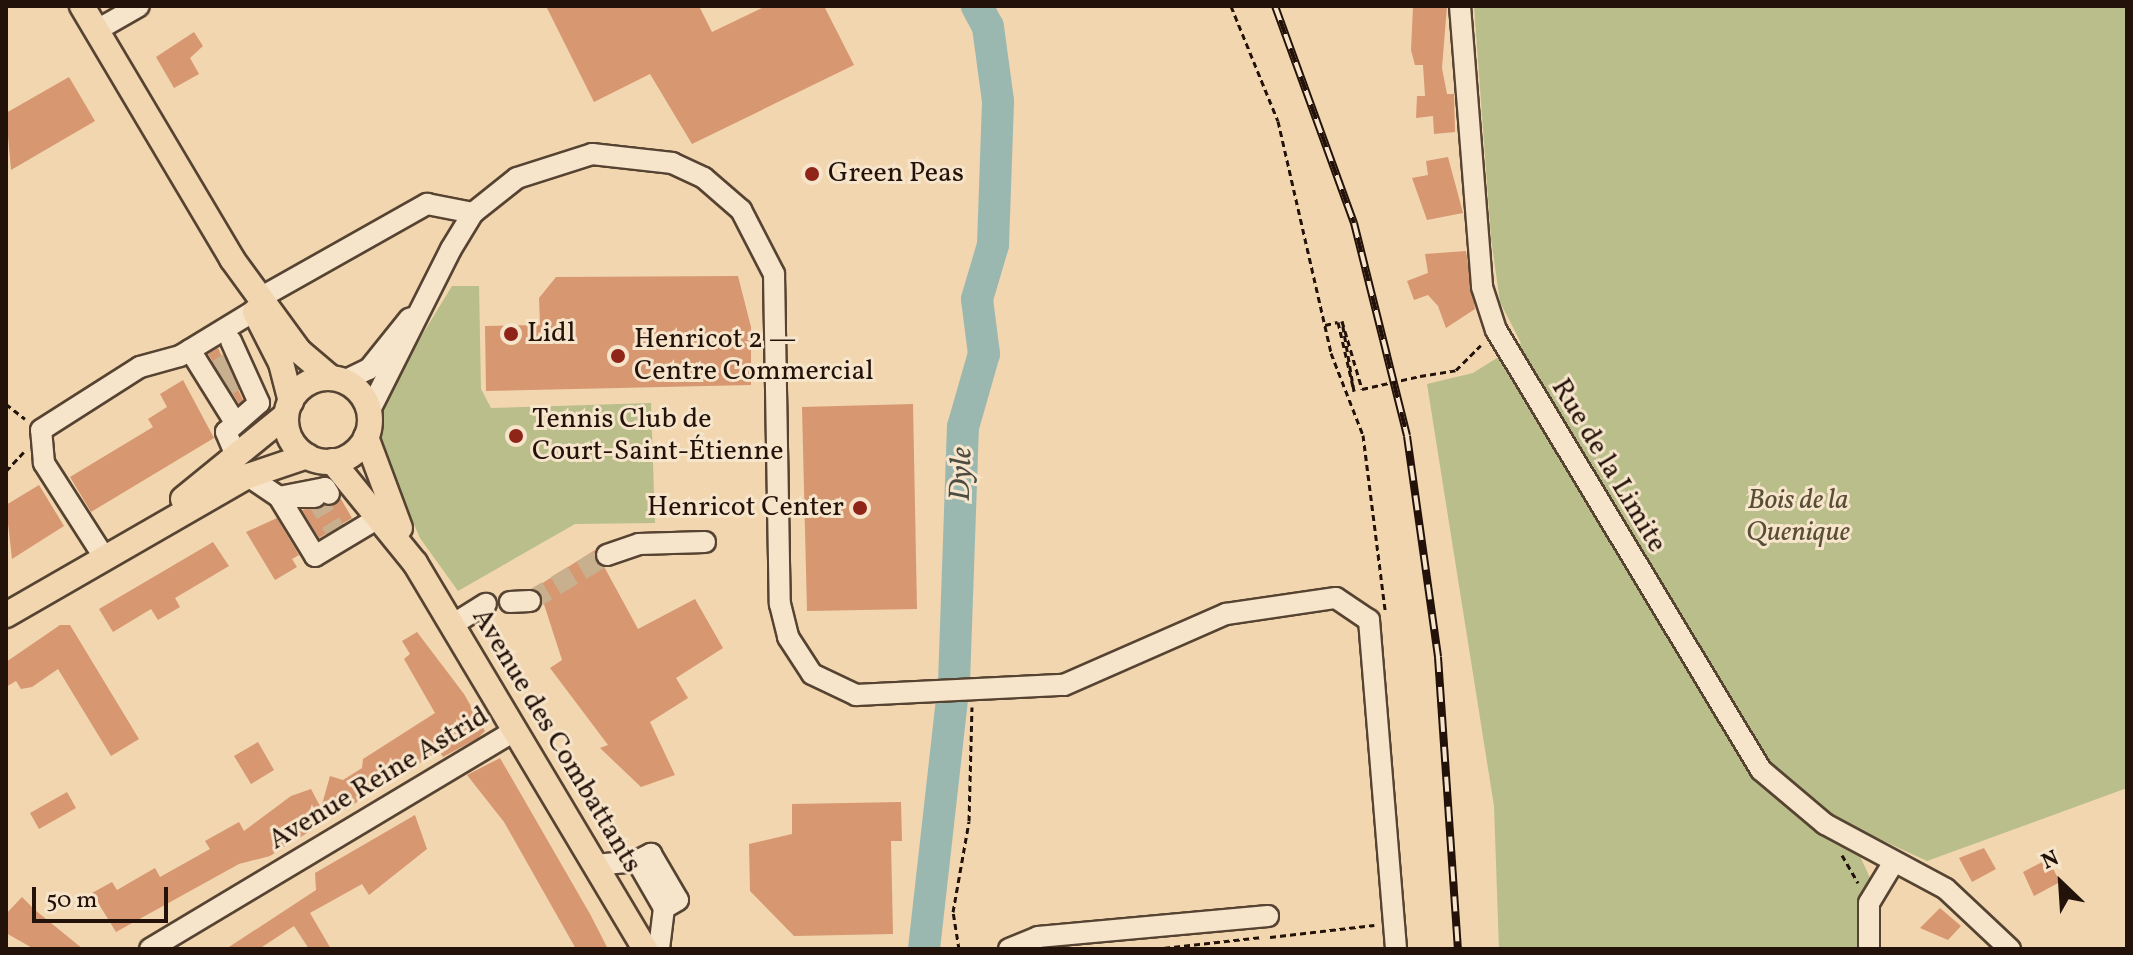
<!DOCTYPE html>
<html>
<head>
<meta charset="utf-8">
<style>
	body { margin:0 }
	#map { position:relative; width:2133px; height:955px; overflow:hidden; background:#f1d6af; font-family:Vollkorn,serif }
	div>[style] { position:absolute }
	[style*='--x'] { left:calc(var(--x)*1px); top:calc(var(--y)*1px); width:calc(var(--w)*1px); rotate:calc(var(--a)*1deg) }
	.green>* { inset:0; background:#b9be8b }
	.river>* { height:32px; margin:-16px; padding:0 16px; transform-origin:16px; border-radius:16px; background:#9bb8b0 }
	.building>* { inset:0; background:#d79771 }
	.minor-tunnel>* { height:20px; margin-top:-10px; transform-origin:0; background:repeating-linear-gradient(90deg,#c8af8e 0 20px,transparent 0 30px) }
	.path>* { height:3px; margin-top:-1.5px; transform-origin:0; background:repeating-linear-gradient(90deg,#231209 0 6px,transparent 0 10px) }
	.roads { filter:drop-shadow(2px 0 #564332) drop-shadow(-2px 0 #564332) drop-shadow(0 2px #564332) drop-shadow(0 -2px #564332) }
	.minor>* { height:20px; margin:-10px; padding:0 10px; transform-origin:10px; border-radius:10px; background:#f6e4cb }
	.major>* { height:24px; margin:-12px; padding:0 12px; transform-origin:12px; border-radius:12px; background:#f1d6af }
	.major>.ring { margin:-12px; padding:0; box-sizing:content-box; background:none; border:24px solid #f1d6af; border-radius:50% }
	.rail>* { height:8px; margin-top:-4px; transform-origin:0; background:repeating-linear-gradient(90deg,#f6e4cb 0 15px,#231209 0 30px); box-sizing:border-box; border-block:2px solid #231209 }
	.path-bridge>* { height:3px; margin-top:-1.5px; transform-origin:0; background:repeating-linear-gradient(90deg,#231209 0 6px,transparent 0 10px) }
	.dots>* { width:22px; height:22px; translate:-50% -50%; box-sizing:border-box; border:4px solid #f6e4cb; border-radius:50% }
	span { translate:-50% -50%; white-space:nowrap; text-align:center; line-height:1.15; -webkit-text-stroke:6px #f6e4cb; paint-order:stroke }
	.poi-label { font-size:28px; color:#231209 }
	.left { translate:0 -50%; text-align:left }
	.right { translate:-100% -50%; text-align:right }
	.street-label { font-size:28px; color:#231209 }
	.park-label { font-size:28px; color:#584e36; font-style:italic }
	.water-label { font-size:30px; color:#4d4c43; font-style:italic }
	.frame { position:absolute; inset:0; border:8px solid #231209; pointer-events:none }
	.north { position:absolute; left:2021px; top:843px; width:80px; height:80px; -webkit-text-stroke:6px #f6e4cb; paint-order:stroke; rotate:335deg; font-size:22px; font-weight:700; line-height:32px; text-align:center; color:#231209 }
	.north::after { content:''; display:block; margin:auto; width:28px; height:36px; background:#231209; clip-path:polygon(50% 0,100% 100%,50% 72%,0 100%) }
	.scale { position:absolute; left:32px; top:887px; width:136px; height:36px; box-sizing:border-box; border:4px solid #231209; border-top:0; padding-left:10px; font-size:24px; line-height:28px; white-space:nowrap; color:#231209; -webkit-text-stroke:6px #f6e4cb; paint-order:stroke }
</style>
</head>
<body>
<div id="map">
	<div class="green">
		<div style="clip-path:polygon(1474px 6px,2127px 6px,2127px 788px,1927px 861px,1873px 836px,1860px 856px,1870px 878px,1860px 949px,1499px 949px,1494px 806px,1427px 384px,1473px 373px,1521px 343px,1500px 302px,1491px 238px)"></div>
		<div style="clip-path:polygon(452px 286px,479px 286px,481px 389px,491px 408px,651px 403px,655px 523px,575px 524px,458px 591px,420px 538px,382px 452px,380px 420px,391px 386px)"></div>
	</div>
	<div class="river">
		<div style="--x:924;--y:949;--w:268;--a:-83.6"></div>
		<div style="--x:954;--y:683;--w:256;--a:-88"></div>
		<div style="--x:963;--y:427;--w:76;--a:-74"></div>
		<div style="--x:984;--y:354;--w:55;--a:-97.3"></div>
		<div style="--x:977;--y:299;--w:56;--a:-73.5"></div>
		<div style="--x:993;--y:245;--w:144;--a:-88"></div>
		<div style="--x:998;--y:101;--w:75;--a:-97.7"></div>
		<div style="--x:988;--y:27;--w:24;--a:-118"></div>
	</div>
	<div class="building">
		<div style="clip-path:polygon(546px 6px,699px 6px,712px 32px,766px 6px,824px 6px,854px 65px,692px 144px,650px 74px,594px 102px)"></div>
		<div style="clip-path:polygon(1413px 6px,1447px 6px,1442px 68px,1447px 94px,1454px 94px,1455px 132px,1434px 134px,1433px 116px,1416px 118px,1417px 96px,1425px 96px,1423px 65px,1415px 65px,1411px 50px)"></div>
		<div style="clip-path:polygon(194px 32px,203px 46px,190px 58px,199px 74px,174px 88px,156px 57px)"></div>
		<div style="clip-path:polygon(69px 77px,95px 121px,11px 170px,6px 113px)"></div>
		<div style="clip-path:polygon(1448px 157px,1463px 213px,1427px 220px,1412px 178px,1428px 175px,1426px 161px)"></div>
		<div style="clip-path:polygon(1466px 251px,1475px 309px,1446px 328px,1438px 306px,1428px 295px,1414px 300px,1407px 281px,1428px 273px,1425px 254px)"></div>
		<div style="clip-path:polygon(738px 276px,751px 327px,751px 385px,486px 391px,485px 326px,540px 325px,539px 298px,556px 277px)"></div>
		<div style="clip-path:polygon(218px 348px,243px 400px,239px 404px,208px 354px)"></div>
		<div style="clip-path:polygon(183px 380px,214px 438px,91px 512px,70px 477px,153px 427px,148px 419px,167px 407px,160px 394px)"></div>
		<div style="clip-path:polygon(913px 404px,917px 609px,807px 611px,802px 407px)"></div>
		<div style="clip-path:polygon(39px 485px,64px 526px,12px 559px,6px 505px)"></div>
		<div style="clip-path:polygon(341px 499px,352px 518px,319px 538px,302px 510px)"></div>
		<div style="clip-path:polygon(277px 518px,299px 555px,292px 559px,297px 567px,275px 580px,246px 532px)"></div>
		<div style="clip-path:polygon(213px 542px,229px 566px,175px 598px,180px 607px,158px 620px,151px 609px,113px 632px,99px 609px)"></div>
		<div style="clip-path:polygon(595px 550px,638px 629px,695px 599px,723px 648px,676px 678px,688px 698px,650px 722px,675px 775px,641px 787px,600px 748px,608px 745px,550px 668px,562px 660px,541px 595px,533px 589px)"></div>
		<div style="clip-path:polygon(60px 625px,70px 625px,139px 739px,111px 756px,58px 669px,32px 687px,21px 689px,16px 681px,6px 687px,6px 662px)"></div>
		<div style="clip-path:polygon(417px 632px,464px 694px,485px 731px,478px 738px,443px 757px,439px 751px,270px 856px,239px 864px,116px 932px,92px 893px,112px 882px,117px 890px,155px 868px,160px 877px,210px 849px,205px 841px,239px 822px,244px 831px,291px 796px,311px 789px,321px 808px,330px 776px,343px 780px,362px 768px,363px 759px,435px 713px,404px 659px,410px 654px,402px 641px)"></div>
		<div style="clip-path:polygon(258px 742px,274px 770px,251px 784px,234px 756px)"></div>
		<div style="clip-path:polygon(500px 758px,590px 914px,608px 949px,576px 949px,504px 822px,467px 775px)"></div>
		<div style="clip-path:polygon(67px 792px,76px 808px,39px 829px,30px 813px)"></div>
		<div style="clip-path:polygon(901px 802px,902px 841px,891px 841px,893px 934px,794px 936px,750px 891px,749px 844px,792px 834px,792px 804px)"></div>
		<div style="clip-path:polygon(415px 815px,427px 849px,369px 895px,362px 884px,310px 913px,331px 949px,309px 949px,294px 926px,259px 949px,226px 949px,316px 890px,315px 873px)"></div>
		<div style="clip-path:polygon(1984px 848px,1996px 869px,1972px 882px,1959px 858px)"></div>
		<div style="clip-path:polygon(2048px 859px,2060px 882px,2034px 896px,2023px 872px)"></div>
		<div style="clip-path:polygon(22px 897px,35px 910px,83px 949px,34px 949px,6px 933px,6px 914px)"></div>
		<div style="clip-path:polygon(1940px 908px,1961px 926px,1948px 940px,1920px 928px)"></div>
	</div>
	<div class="minor-tunnel">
		<div style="--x:214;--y:372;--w:17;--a:-33"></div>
		<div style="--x:224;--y:388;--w:16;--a:-35"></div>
		<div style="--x:315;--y:497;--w:42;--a:58.6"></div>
		<div style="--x:530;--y:601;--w:90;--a:-30.9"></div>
	</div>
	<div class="path">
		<div style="--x:1231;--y:6;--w:124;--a:67.8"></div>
		<div style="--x:1278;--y:121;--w:238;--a:77.1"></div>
		<div style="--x:1331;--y:353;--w:88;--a:68.7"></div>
		<div style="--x:1363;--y:435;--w:176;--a:82.8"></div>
		<div style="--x:1325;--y:325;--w:13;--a:-13"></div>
		<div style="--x:1420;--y:376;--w:36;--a:-9"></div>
		<div style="--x:1456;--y:370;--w:35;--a:-45"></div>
		<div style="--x:6;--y:404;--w:24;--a:38"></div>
		<div style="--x:6;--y:471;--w:26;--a:-47"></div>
		<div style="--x:1842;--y:855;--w:32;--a:60"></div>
		<div style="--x:1270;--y:937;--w:105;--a:-6.6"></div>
		<div style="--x:959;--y:949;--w:37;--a:-99"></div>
		<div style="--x:953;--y:912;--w:92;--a:-80"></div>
		<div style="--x:969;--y:821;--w:114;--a:-88.5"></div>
		<div style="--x:1154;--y:949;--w:109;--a:-6.3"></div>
	</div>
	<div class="roads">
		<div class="minor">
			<div style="--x:1460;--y:6;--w:282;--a:85.5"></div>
			<div style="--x:1482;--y:287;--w:45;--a:72"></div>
			<div style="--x:1496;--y:330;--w:514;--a:58.94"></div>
			<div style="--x:1761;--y:770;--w:84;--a:40.2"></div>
			<div style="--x:1825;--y:824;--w:137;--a:28.2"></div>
			<div style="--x:1946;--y:889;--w:88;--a:43.2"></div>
			<div style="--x:97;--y:30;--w:48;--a:-29.7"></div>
			<div style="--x:260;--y:298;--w:192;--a:-29.4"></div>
			<div style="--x:427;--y:204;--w:47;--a:11.1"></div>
			<div style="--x:231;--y:341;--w:68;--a:65.7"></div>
			<div style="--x:259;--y:403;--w:44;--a:138.7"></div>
			<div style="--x:226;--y:432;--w:28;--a:67"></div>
			<div style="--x:190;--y:350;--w:81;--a:58.1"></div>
			<div style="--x:344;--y:381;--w:28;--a:-26"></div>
			<div style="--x:369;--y:369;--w:65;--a:-51.2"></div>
			<div style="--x:370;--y:410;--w:180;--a:-63.3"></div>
			<div style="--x:451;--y:249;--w:42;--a:-58.6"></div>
			<div style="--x:473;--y:213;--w:56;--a:-38.5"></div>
			<div style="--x:517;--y:178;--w:79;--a:-17.7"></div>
			<div style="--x:592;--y:154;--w:81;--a:6.4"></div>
			<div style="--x:672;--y:163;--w:35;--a:25"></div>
			<div style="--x:704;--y:178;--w:49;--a:40.9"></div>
			<div style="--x:741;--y:210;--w:72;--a:62.7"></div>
			<div style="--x:774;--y:274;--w:330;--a:89"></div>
			<div style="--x:780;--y:604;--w:34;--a:76"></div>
			<div style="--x:788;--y:637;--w:44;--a:57"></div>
			<div style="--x:812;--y:674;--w:49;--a:25.5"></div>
			<div style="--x:856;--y:695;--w:208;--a:-2.8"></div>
			<div style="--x:1064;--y:685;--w:177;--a:-23.7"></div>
			<div style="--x:1226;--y:614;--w:111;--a:-8.3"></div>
			<div style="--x:1336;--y:598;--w:40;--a:34"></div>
			<div style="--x:1369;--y:620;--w:330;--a:85.3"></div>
			<div style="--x:248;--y:476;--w:37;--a:34"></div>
			<div style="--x:279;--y:497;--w:69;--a:58.6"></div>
			<div style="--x:315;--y:556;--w:76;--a:-31"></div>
			<div style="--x:315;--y:497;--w:36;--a:180"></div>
			<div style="--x:279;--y:497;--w:47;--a:-11.1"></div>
			<div style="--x:325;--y:488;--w:7;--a:56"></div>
			<div style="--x:607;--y:555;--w:34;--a:-19"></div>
			<div style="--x:639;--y:544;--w:66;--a:-1.7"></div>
			<div style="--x:104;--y:557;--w:112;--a:-122.6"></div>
			<div style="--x:44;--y:463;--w:33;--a:-95"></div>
			<div style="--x:41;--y:430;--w:117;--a:-32.5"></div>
			<div style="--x:140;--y:367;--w:41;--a:-15.4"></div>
			<div style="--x:180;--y:356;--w:87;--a:-31.3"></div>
			<div style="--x:510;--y:602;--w:20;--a:-3"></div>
			<div style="--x:452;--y:625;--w:40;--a:-32"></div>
			<div style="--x:637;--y:861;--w:16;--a:-27"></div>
			<div style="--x:651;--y:854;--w:53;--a:59.6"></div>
			<div style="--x:678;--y:900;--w:16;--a:150"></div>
			<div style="--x:595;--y:865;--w:42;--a:-5.4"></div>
			<div style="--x:637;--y:861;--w:54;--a:60.1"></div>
			<div style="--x:664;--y:908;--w:41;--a:97"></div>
			<div style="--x:150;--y:949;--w:423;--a:-30.9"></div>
			<div style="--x:1009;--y:949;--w:31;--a:-22"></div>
			<div style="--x:1038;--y:937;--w:231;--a:-5.2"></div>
			<div style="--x:1869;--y:949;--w:46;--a:-90"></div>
			<div style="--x:1869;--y:903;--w:44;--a:-58.8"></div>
		</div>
		<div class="major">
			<div style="--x:82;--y:6;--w:294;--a:59.3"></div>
			<div style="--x:232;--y:259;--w:114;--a:53.9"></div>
			<div style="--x:299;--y:351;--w:42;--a:40.2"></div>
			<div style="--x:255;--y:312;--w:57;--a:63"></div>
			<div style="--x:281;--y:363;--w:40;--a:75.6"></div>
			<div class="ring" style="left:286px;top:378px;width:60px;height:60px"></div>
			<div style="--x:366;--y:437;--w:97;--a:69.5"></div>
			<div style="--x:332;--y:461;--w:132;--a:50.9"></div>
			<div style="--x:415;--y:563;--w:449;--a:59.2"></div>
			<div style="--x:183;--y:499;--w:133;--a:-39.2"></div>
			<div style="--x:6;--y:615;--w:279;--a:-29.9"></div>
			<div style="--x:248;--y:476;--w:62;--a:-18.7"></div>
		</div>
	</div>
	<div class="rail">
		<div style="--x:1275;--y:6;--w:231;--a:70"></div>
		<div style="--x:1354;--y:223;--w:219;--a:76"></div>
		<div style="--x:1407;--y:436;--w:223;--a:82"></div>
		<div style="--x:1438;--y:657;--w:293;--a:86.1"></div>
	</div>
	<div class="path-bridge">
		<div style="--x:1338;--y:322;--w:71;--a:76.9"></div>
		<div style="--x:1354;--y:391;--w:71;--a:-99.7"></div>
		<div style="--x:1342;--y:321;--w:71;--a:73.6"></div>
		<div style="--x:1362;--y:389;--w:59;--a:-12.6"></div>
	</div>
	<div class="dots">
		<div style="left:812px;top:174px;background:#8f2418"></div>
		<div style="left:511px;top:334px;background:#8f2418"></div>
		<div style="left:618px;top:356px;background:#8f2418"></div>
		<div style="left:516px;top:436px;background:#8f2418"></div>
		<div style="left:860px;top:508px;background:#8f2418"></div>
	</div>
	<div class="poi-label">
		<span class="left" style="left:828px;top:174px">Green Peas</span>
		<span class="left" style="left:527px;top:334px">Lidl</span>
		<span class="left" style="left:634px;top:356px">Henricot 2 —<br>Centre Commercial</span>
		<span class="left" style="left:532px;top:436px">Tennis Club de<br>Court-Saint-Étienne</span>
		<span class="right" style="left:844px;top:508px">Henricot Center</span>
	</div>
	<div class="street-label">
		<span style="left:1608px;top:466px;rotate:59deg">Rue de la Limite</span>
		<span style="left:556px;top:741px;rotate:59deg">Avenue des Combattants</span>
		<span style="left:379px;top:779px;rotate:-31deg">Avenue Reine Astrid</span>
	</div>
	<div class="park-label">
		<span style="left:1798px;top:517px">Bois de la<br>Quenique</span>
	</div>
	<div class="water-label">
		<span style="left:962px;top:474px;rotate:-88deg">Dyle</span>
	</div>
	<div class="frame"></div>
	<div class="north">N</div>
	<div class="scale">50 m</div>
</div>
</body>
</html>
